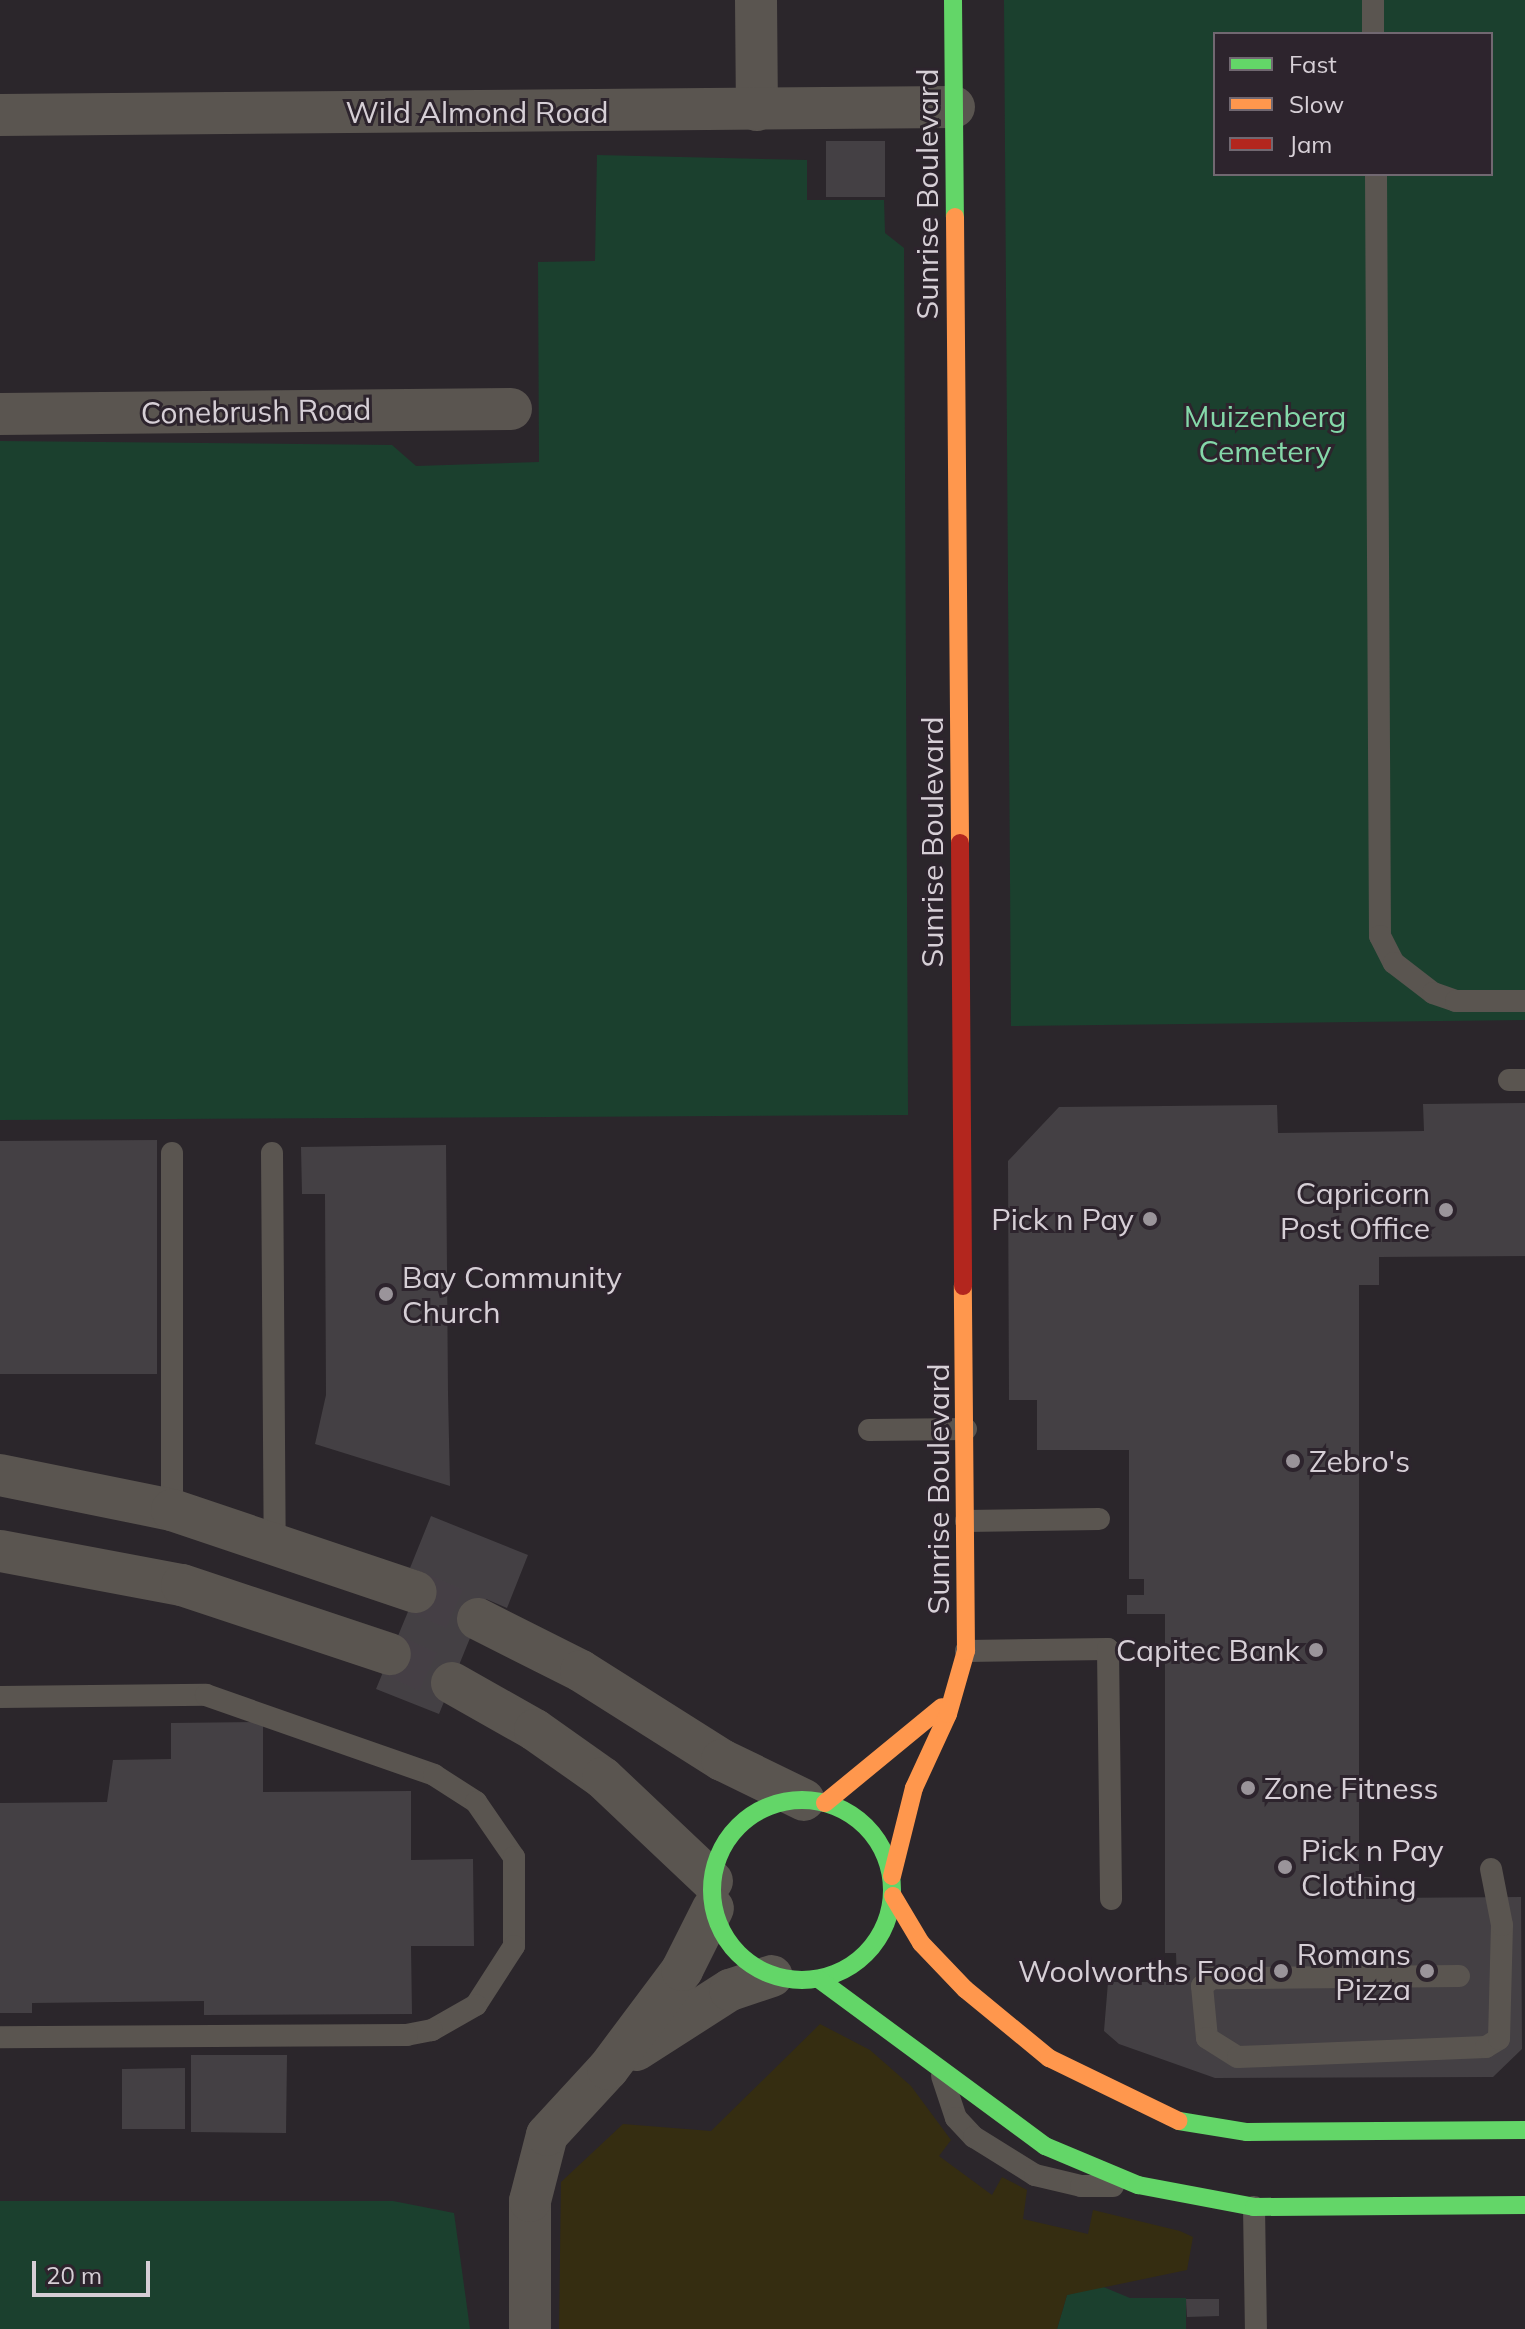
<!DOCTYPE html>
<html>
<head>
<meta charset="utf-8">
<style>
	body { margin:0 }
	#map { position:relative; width:1525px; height:2329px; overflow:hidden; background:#2b262b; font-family:Mulish,sans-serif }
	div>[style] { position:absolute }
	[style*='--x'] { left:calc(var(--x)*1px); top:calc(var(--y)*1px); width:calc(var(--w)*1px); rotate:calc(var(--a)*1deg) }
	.green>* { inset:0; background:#1b402e }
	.sand>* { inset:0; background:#352d11 }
	.building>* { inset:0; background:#444044 }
	.street-tunnel>* { height:42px; margin-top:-21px; transform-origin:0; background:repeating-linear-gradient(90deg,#453f45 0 42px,transparent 0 63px) }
	.lane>* { height:22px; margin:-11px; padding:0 11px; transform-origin:11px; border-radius:11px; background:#5a5550 }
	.street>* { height:42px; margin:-21px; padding:0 21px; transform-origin:21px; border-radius:21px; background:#5a5550 }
	.fast>* { height:18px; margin:-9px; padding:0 9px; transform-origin:9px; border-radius:9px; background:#63d668 }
	.fast>.ring { margin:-9px; padding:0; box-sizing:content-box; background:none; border:18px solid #63d668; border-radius:50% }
	.slow>* { height:18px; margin:-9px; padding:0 9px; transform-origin:9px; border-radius:9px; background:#ff974d }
	.jam>* { height:18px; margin:-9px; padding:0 9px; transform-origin:9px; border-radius:9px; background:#b3261e }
	.dots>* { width:22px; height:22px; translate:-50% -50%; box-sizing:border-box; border:4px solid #2d242d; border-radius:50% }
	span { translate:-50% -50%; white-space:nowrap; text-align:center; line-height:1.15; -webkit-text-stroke:6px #2d242d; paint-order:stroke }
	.street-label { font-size:30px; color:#d6cfd6 }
	.park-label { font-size:30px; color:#84d8a9 }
	.poi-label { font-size:30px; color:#d6cfd6 }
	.right { translate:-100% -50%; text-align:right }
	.left { translate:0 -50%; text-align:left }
	.legend { position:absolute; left:1213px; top:32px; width:280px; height:144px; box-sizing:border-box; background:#2d242d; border:2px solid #716871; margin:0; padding:10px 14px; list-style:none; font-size:24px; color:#d6cfd6 }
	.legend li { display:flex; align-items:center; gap:16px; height:40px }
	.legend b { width:40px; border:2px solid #716871 }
	.scale { position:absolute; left:32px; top:2261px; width:118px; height:36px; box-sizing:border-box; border:4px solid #d6cfd6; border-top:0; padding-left:10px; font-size:24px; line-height:28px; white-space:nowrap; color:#d6cfd6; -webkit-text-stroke:6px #2d242d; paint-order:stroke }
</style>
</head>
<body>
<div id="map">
	<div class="green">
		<div style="clip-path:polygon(evenodd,1004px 0,1525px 0,1525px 1020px,1011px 1026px,1004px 0,1215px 34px,1491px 34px,1491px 174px,1215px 174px,1215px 34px)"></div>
		<div style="clip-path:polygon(597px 155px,807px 160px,807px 200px,884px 200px,885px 233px,904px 248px,908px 1115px,0 1120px,0 441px,392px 445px,416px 466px,539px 462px,538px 262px,595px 261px)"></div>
		<div style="clip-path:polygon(0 2201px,393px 2201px,454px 2213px,470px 2329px,0 2329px)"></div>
		<div style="clip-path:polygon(1101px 2286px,1130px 2298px,1186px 2298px,1186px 2329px,1057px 2329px,1067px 2295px)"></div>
	</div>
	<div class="sand">
		<div style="clip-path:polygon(820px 2024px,870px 2050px,911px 2086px,951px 2140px,939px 2156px,992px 2195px,1002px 2177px,1027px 2190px,1023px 2219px,1088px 2234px,1093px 2210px,1180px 2231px,1193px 2237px,1187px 2270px,1067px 2295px,1057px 2329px,559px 2329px,561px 2182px,623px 2124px,711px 2131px)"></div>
	</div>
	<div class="building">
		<div style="clip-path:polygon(826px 141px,885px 141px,885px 197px,826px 197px)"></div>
		<div style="clip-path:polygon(1525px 1103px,1525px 1256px,1379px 1257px,1379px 1285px,1359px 1285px,1359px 1877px,1381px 1877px,1381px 1898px,1521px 1897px,1522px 2049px,1493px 2077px,1215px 2078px,1119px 2044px,1104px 2031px,1108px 1982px,1177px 1982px,1176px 1953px,1165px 1953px,1165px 1614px,1127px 1614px,1127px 1595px,1144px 1595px,1144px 1579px,1129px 1579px,1129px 1450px,1037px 1450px,1037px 1400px,1009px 1400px,1008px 1161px,1059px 1107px,1277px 1105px,1278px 1133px,1424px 1131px,1423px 1104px)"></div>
		<div style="clip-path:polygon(157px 1140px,157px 1374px,0 1374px,0 1141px)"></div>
		<div style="clip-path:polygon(446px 1145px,448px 1393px,450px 1486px,315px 1444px,326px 1395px,325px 1194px,302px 1194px,301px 1147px)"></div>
		<div style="clip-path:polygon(431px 1516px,528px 1555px,507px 1608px,486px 1599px,439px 1714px,376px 1689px,424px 1573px,410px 1568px)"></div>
		<div style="clip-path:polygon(263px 1722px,263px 1792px,411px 1791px,411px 1860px,473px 1859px,474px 1946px,411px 1946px,412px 2014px,204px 2015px,204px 2001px,32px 2003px,32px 2013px,0 2013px,0 1803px,107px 1802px,113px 1760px,171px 1759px,171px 1723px)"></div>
		<div style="clip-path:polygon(191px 2055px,287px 2055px,286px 2133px,191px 2132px)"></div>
		<div style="clip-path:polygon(185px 2068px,185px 2129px,122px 2129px,122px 2069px)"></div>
		<div style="clip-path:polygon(1186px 2299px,1219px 2299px,1219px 2316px,1187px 2317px)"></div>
	</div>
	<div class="street-tunnel">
		<div style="--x:416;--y:1592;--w:68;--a:23.5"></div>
		<div style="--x:390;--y:1654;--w:68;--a:25.1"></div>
	</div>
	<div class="lane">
		<div style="--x:1373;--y:0;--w:34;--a:90"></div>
		<div style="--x:1376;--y:174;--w:762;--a:89.7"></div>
		<div style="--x:1380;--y:936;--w:30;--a:63"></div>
		<div style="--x:1394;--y:963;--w:49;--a:37.6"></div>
		<div style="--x:1433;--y:993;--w:24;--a:19"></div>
		<div style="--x:1456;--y:1001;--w:69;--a:0"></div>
		<div style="--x:1509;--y:1080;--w:16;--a:0"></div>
		<div style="--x:172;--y:1153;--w:357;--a:90"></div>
		<div style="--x:272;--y:1153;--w:388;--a:89.6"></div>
		<div style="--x:869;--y:1430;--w:97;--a:-0.6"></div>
		<div style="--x:966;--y:1521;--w:133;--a:-0.9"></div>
		<div style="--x:966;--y:1651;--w:142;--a:-0.8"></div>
		<div style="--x:1108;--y:1649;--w:250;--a:89.3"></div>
		<div style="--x:0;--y:1697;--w:206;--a:-0.6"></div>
		<div style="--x:206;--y:1695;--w:242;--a:19.3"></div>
		<div style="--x:434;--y:1775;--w:50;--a:32.7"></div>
		<div style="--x:476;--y:1802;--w:67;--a:55.4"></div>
		<div style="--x:514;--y:1857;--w:89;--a:90"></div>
		<div style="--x:514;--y:1946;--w:70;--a:122.8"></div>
		<div style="--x:476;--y:2005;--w:51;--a:150.4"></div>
		<div style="--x:432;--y:2030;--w:25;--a:169"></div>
		<div style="--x:407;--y:2035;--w:407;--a:179.7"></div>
		<div style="--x:1459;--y:1976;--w:247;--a:179.5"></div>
		<div style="--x:1212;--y:1978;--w:13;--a:141"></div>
		<div style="--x:1202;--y:1986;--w:52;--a:84.5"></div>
		<div style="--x:1207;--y:2038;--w:36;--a:32"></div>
		<div style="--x:1238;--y:2057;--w:248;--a:-2.3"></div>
		<div style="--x:1486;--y:2047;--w:15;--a:-32"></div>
		<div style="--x:1499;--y:2039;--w:114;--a:-88.5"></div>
		<div style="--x:1502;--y:1925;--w:57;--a:-101.1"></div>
		<div style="--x:942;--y:2076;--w:44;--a:71.6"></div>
		<div style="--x:956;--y:2118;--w:26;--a:47"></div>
		<div style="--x:974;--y:2137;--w:72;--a:31.9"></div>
		<div style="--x:1035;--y:2175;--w:47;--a:13.4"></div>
		<div style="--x:1081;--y:2186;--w:32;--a:0"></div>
		<div style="--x:1254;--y:2207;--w:122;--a:89.1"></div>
	</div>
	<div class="street">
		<div style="--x:756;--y:0;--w:110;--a:89.5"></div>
		<div style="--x:0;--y:115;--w:954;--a:-0.48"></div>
		<div style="--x:0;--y:414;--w:511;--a:-0.56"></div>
		<div style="--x:0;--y:1475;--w:176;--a:11.5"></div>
		<div style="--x:172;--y:1510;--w:257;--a:18.6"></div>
		<div style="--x:0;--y:1551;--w:185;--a:10.6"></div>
		<div style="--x:182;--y:1585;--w:219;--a:18.4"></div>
		<div style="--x:478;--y:1619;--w:115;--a:26.8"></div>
		<div style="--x:581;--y:1671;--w:167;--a:32.3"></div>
		<div style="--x:722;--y:1760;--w:91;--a:26"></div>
		<div style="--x:452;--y:1683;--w:95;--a:29.5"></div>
		<div style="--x:535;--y:1730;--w:83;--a:35.2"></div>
		<div style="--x:603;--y:1778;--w:150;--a:43.4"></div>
		<div style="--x:636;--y:2050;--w:112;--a:-32.6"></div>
		<div style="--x:730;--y:1990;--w:44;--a:-18.4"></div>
		<div style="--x:530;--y:2329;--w:128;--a:-90"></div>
		<div style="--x:530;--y:2201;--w:68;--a:-75.6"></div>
		<div style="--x:547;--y:2135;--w:90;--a:-47.3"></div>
		<div style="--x:608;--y:2069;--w:124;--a:-53.2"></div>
		<div style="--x:682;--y:1970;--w:69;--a:-63.4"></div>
	</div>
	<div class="fast">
		<div style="--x:953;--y:0;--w:217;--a:89.5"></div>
		<div class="ring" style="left:712px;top:1800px;width:162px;height:162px"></div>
		<div style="--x:820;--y:1980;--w:280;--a:36.4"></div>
		<div style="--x:1045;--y:2146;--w:101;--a:22.8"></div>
		<div style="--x:1138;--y:2185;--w:118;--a:10.7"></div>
		<div style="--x:1254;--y:2207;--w:271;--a:-0.4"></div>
		<div style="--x:1179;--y:2121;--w:69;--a:9.2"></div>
		<div style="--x:1247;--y:2132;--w:278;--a:-0.4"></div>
	</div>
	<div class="slow">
		<div style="--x:955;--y:217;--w:626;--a:89.54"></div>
		<div style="--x:825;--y:1803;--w:151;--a:-39.4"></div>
		<div style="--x:892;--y:1876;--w:91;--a:-76"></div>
		<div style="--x:914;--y:1788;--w:81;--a:-65.3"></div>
		<div style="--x:948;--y:1714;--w:66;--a:-74.1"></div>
		<div style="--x:966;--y:1651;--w:365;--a:-90.5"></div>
		<div style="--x:893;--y:1896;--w:55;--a:59.2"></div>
		<div style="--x:921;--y:1943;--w:64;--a:46.3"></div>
		<div style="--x:965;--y:1989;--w:109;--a:39.4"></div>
		<div style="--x:1049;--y:2058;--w:144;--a:25.9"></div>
	</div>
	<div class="jam">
		<div style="--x:960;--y:843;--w:443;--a:89.6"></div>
	</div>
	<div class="dots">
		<div style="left:1446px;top:1210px;background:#9a949a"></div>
		<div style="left:1150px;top:1219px;background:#9a949a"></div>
		<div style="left:386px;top:1294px;background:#9a949a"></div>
		<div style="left:1293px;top:1461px;background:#9a949a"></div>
		<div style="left:1316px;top:1650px;background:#9a949a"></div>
		<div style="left:1248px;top:1788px;background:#9a949a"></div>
		<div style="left:1285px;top:1867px;background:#9a949a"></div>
		<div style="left:1281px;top:1971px;background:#9a949a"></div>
		<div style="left:1427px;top:1971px;background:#9a949a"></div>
	</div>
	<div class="street-label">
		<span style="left:477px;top:112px">Wild Almond Road</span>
		<span style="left:927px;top:194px;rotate:-90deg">Sunrise Boulevard</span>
		<span style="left:256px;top:411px;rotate:-1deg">Conebrush Road</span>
		<span style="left:932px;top:842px;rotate:-90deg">Sunrise Boulevard</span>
		<span style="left:938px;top:1489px;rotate:-90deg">Sunrise Boulevard</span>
	</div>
	<div class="park-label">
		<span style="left:1265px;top:433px">Muizenberg<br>Cemetery</span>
	</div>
	<div class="poi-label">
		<span class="right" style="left:1430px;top:1210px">Capricorn<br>Post Office</span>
		<span class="right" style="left:1134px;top:1219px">Pick n Pay</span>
		<span class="left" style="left:402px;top:1294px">Bay Community<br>Church</span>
		<span class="left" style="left:1309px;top:1461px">Zebro's</span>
		<span class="right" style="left:1300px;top:1650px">Capitec Bank</span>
		<span class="left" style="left:1264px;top:1788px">Zone Fitness</span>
		<span class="left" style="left:1301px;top:1867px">Pick n Pay<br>Clothing</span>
		<span class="right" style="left:1411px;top:1971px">Romans<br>Pizza</span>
		<span class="right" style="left:1265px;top:1971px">Woolworths Food</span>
	</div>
	<ul class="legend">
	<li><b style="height:10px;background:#63d668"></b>Fast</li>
	<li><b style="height:10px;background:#ff974d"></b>Slow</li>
	<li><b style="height:10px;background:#b3261e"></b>Jam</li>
	</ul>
	<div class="scale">20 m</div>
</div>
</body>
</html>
